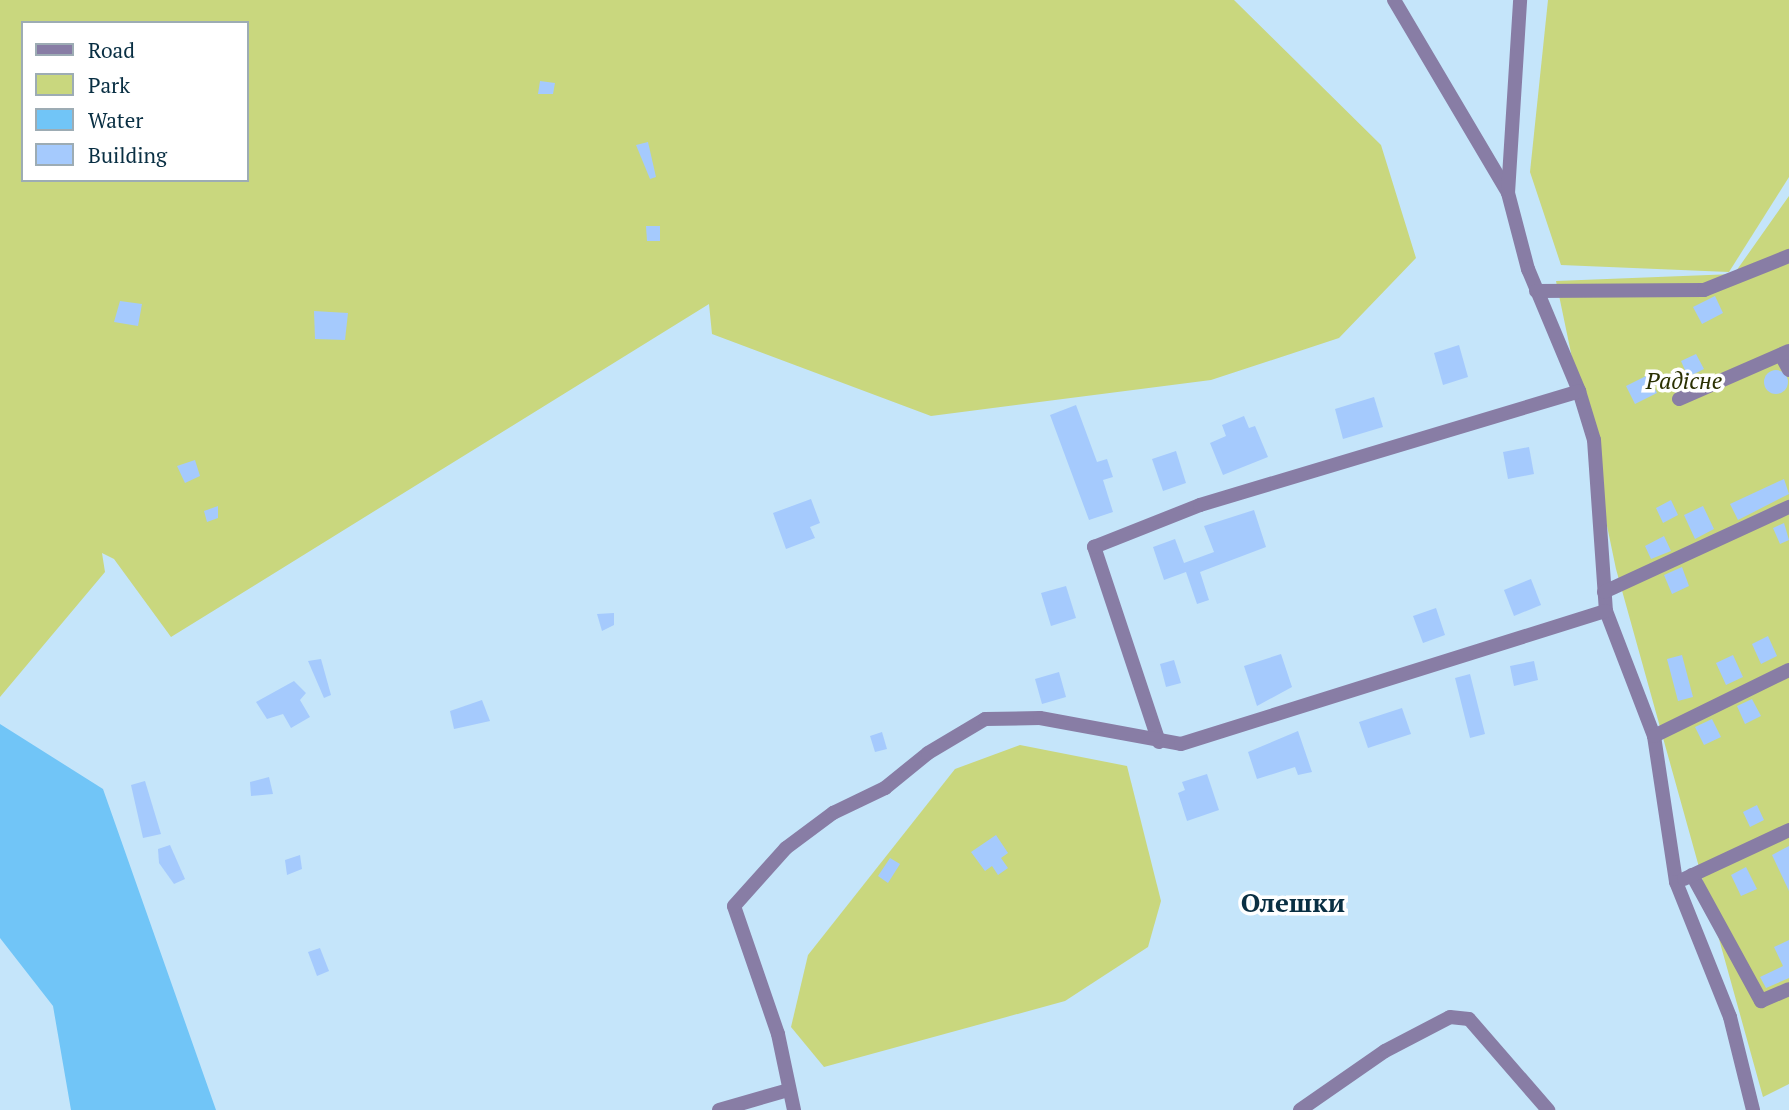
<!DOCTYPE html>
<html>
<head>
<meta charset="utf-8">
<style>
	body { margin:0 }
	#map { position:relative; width:1789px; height:1110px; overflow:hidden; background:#c5e5fa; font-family:"PT Serif",serif }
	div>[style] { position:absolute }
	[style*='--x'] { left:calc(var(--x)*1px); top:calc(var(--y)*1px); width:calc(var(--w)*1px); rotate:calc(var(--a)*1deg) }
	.green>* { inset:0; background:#c9d77e }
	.water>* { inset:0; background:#71c5f7 }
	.building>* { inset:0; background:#a5cafd }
	.round { border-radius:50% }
	.minor>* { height:14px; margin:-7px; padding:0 7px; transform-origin:7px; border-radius:7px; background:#887da5 }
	span { translate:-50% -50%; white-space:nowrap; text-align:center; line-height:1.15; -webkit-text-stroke:7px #fff; paint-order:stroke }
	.park-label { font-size:23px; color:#2b3102; font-style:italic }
	.quarter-label { font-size:26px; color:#092f43; font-weight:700 }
	.legend { position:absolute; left:21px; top:21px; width:228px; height:161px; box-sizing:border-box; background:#fff; border:2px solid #9dacb4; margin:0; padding:9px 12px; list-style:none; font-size:21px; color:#092f43 }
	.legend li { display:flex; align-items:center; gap:14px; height:35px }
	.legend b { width:35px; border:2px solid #9dacb4 }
</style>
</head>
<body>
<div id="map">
	<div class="green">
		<div style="clip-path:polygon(evenodd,0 0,1234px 0,1381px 145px,1416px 258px,1339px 338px,1211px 380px,931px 416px,712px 334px,709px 304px,171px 637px,114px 559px,102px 553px,105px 572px,0 697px,0 0,23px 23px,247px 23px,247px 180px,23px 180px,23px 23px)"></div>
		<div style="clip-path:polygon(1548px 0,1789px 0,1789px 177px,1729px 272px,1561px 265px,1530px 172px)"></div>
		<div style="clip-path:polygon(1789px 196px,1789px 1084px,1763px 1097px,1616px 569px,1556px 281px,1734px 274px)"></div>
		<div style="clip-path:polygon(1020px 745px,1127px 766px,1161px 901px,1148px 947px,1065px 1001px,824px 1067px,791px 1027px,808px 955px,955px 769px)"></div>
	</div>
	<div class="water">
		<div style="clip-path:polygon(0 724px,103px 789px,216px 1110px,71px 1110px,53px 1006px,0 938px)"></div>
	</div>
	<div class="building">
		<div style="clip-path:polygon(540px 81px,555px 83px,553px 94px,538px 94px)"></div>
		<div style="clip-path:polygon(648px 142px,656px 177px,650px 179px,636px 145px)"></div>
		<div style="clip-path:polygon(646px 226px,660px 226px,660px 241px,647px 241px)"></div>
		<div style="clip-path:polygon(1715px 296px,1723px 313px,1702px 324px,1693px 307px)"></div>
		<div style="clip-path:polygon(120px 301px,142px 304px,138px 326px,114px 322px)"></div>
		<div style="clip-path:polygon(314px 311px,348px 313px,345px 340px,315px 339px)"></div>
		<div style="clip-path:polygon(1459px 345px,1468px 377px,1443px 385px,1434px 353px)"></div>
		<div style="clip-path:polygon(1696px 354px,1704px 369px,1688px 377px,1681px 361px)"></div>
		<div class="round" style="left:1764px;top:370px;width:24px;height:24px"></div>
		<div style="clip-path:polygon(1648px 375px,1657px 393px,1635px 404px,1626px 386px)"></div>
		<div style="clip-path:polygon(1374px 397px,1383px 427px,1343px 439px,1335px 409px)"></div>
		<div style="clip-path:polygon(1076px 405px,1097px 462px,1107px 459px,1113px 477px,1103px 480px,1113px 512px,1089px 520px,1050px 415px)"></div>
		<div style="clip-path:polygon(1244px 416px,1249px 428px,1255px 426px,1268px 457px,1223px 475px,1210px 443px,1226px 436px,1222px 425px)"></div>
		<div style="clip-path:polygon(1529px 447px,1534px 474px,1508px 479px,1503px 452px)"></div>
		<div style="clip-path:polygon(1176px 451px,1186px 483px,1163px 491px,1152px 459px)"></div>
		<div style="clip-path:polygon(195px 460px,200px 476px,185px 483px,177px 466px)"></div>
		<div style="clip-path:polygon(1784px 479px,1789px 494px,1738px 520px,1730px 504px)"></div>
		<div style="clip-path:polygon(811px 499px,820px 523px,810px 527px,815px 538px,786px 549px,773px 513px)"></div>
		<div style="clip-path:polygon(1671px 500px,1678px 515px,1663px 523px,1656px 508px)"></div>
		<div style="clip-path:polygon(218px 506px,218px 518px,207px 522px,204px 511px)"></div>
		<div style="clip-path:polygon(1703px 506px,1714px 529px,1695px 539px,1684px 515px)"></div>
		<div style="clip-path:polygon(1254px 510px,1266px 547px,1200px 572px,1209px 600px,1197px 604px,1186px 572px,1164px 580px,1153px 547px,1175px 539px,1184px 563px,1214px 552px,1204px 526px)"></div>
		<div style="clip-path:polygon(1784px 523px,1789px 540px,1780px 544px,1773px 528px)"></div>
		<div style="clip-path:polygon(1664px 536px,1671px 551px,1651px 559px,1645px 546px)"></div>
		<div style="clip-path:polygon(1682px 567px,1689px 586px,1672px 594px,1664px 575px)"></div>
		<div style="clip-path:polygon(1531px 579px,1541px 605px,1514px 616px,1504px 590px)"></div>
		<div style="clip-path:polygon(1066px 586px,1076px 618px,1051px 626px,1041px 593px)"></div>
		<div style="clip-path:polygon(1436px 608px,1445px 635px,1423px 643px,1413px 616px)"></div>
		<div style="clip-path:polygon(614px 613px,614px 625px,602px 631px,597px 614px)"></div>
		<div style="clip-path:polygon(1768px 636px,1777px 656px,1761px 664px,1752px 644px)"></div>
		<div style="clip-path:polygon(1281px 654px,1292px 687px,1257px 706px,1244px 666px)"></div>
		<div style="clip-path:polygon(1682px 655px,1693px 697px,1678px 701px,1667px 659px)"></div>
		<div style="clip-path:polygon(1733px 655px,1743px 677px,1726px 685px,1716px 663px)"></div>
		<div style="clip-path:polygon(321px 659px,331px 695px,324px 698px,308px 661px)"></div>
		<div style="clip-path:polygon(1174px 660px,1181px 683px,1166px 687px,1160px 664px)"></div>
		<div style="clip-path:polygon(1534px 661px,1538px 680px,1514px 686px,1510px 666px)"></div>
		<div style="clip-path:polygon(1059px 672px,1066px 697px,1042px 704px,1035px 679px)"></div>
		<div style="clip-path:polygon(1470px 674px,1485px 734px,1470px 738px,1455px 678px)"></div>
		<div style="clip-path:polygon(294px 681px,306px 693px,300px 700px,310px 717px,291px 728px,283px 714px,267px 719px,256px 702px)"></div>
		<div style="clip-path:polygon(1752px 699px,1761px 716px,1745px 724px,1737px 706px)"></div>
		<div style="clip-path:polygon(482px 700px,490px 721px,454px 729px,450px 711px)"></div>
		<div style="clip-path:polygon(1402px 708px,1411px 734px,1368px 748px,1359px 722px)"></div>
		<div style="clip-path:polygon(1712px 719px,1721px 737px,1704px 745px,1695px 727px)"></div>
		<div style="clip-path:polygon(1298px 731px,1312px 772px,1298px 775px,1295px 767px,1257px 779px,1248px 752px)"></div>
		<div style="clip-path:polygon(882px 732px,887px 749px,875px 752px,870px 736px)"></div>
		<div style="clip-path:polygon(1207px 774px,1219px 810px,1187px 821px,1178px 793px,1185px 790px,1182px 782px)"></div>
		<div style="clip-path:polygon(269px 777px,273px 794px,251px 796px,250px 782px)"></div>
		<div style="clip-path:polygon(145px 781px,161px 834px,143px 838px,131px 785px)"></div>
		<div style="clip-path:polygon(1757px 805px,1764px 820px,1750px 827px,1743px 812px)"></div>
		<div style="clip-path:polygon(996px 835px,1008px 853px,1001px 858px,1008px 868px,998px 875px,992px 866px,985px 871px,971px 852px)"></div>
		<div style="clip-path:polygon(170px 845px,185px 879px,174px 884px,159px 863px,158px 849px)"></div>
		<div style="clip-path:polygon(1789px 846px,1789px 891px,1772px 855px)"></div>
		<div style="clip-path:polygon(300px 855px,302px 869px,287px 875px,285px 860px)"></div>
		<div style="clip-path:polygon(890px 858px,900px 864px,888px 883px,878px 876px)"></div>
		<div style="clip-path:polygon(1746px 867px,1757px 889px,1741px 896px,1731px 875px)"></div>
		<div style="clip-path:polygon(1789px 940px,1789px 978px,1766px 988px,1760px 977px,1783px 966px,1774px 947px)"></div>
		<div style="clip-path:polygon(320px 948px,329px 971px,317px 976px,308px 952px)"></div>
	</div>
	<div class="minor">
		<div style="--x:1394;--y:0;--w:224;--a:59.4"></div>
		<div style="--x:1508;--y:193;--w:79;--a:75.3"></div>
		<div style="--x:1528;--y:269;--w:132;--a:67.3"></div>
		<div style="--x:1579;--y:391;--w:51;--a:73"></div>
		<div style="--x:1594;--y:440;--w:171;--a:86"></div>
		<div style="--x:1606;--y:611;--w:134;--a:69"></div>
		<div style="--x:1654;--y:736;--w:148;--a:81.4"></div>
		<div style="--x:1676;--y:882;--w:145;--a:68.2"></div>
		<div style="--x:1730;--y:1017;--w:96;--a:76.1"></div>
		<div style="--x:1508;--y:193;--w:193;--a:-86.4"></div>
		<div style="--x:1536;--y:291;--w:168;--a:-0.3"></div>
		<div style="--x:1704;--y:290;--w:92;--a:-21.8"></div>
		<div style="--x:1781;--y:355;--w:17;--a:62"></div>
		<div style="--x:1679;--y:399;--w:120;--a:-23.6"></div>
		<div style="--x:1604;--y:592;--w:204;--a:-24.7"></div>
		<div style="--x:1654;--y:736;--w:150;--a:-26.1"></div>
		<div style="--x:1159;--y:742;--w:206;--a:-108.4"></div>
		<div style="--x:1094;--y:547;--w:114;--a:-21.6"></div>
		<div style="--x:1200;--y:505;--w:396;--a:-16.7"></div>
		<div style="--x:1692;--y:875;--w:144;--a:61.3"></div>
		<div style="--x:1761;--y:1001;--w:30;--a:-23"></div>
		<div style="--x:1684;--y:879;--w:116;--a:-25"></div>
		<div style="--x:719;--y:1110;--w:69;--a:-16.1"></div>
		<div style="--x:794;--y:1110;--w:78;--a:-101.9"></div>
		<div style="--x:778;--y:1034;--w:135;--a:-109"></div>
		<div style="--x:734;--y:906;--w:78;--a:-48.1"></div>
		<div style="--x:786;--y:848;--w:59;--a:-36.7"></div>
		<div style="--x:833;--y:813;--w:58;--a:-25.7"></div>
		<div style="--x:885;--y:788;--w:55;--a:-39.1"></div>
		<div style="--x:928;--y:753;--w:66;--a:-30.8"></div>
		<div style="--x:985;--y:719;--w:55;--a:-1"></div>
		<div style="--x:1040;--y:718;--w:143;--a:10.4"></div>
		<div style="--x:1181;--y:744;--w:445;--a:-17.4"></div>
		<div style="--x:1300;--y:1110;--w:103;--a:-34.8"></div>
		<div style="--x:1385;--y:1051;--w:73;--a:-27.6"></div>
		<div style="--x:1450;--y:1017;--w:19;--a:6"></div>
		<div style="--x:1469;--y:1019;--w:121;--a:49"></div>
	</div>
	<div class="park-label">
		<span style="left:1684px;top:381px">Радісне</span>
	</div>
	<div class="quarter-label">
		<span style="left:1293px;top:903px">Олешки</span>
	</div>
	<ul class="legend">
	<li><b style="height:9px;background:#887da5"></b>Road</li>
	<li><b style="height:19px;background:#c9d77e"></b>Park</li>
	<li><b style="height:19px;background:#71c5f7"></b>Water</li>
	<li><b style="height:19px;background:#a5cafd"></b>Building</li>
	</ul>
</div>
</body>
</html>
